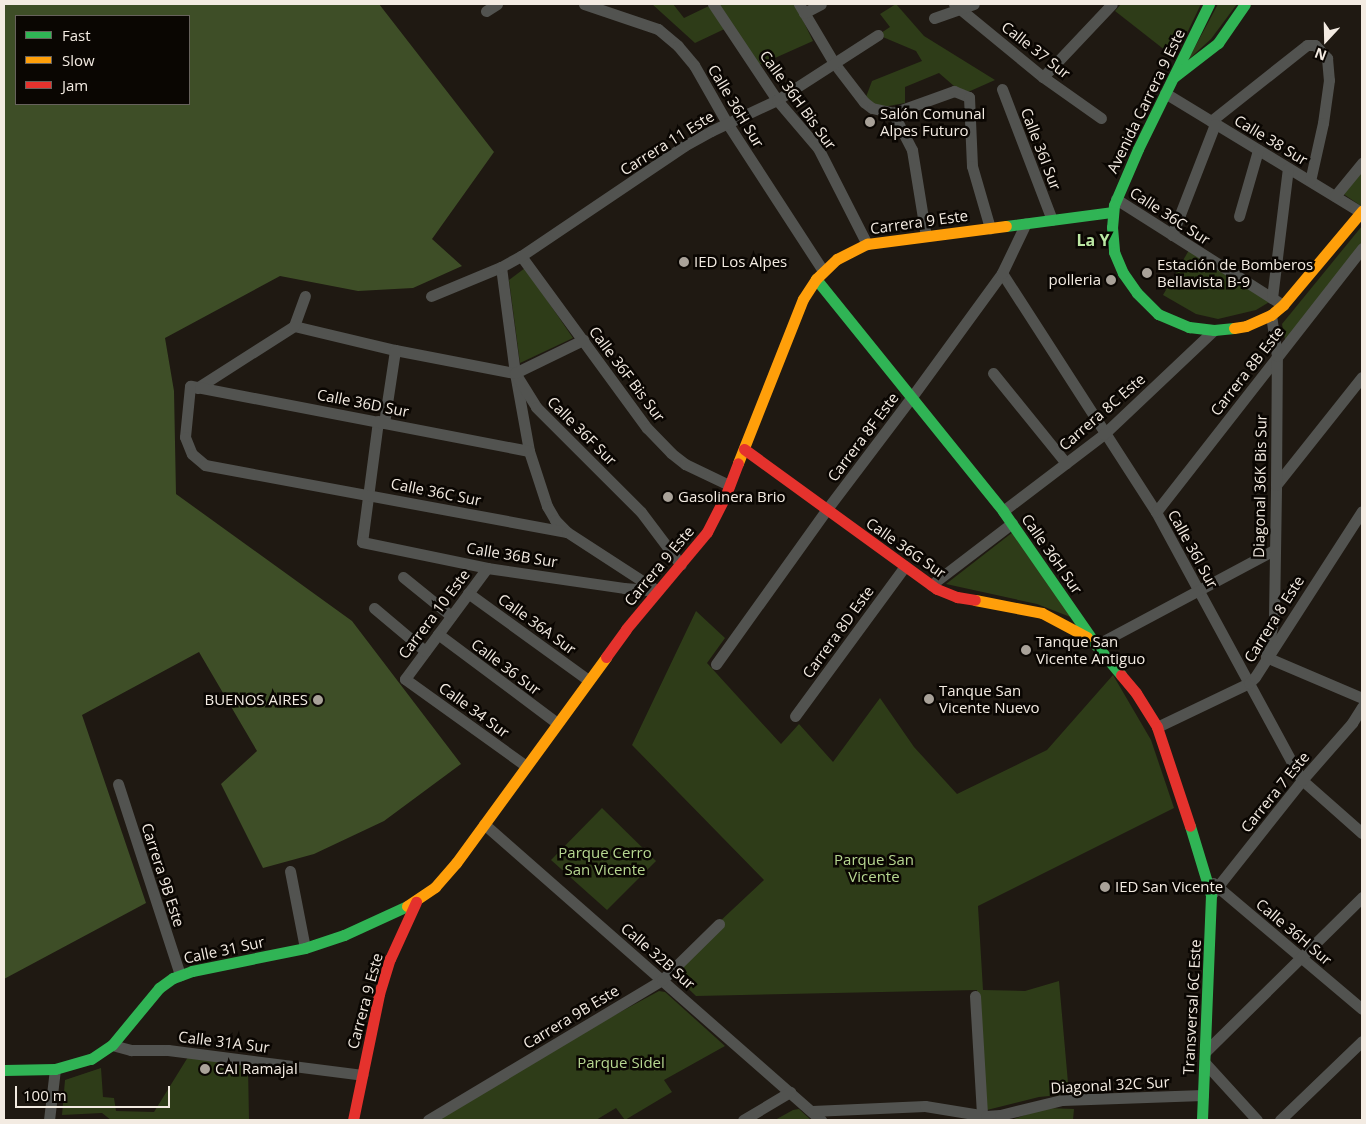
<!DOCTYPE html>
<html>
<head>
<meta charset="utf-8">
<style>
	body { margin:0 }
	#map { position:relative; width:1366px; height:1124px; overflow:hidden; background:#1f1912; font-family:"Open Sans",sans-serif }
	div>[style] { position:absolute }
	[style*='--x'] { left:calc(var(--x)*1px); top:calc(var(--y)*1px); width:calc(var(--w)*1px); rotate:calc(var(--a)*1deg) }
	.green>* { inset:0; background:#2e3c18 }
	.forest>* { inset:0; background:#3e4e27 }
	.street>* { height:11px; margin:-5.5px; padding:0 5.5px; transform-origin:5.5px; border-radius:5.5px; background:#525350 }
	.fast>* { height:11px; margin:-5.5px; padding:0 5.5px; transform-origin:5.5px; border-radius:5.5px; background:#30b455 }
	.slow>* { height:11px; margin:-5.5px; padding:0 5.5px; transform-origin:5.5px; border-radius:5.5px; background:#ff9f0a }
	.jam>* { height:11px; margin:-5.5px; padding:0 5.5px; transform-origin:5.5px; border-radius:5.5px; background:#e5322d }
	.dots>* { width:14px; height:14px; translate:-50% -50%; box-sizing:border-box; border:2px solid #0a0602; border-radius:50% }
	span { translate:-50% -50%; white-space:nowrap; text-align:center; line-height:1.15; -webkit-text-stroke:5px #0a0602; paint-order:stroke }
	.street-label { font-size:15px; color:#f3ebe2 }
	.poi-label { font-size:15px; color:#f3ebe2 }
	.left { translate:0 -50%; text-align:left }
	.right { translate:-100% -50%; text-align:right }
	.park-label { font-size:15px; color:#b7d791 }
	.neighbourhood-label { font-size:16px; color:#bce8a4; font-weight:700 }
	.frame { position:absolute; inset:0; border:5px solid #f3ebe2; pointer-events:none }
	.legend { position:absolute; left:15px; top:15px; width:175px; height:90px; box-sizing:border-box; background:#0a0602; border:1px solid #67625c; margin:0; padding:6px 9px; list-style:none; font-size:15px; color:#f3ebe2 }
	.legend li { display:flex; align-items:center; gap:10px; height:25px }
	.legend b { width:25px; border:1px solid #67625c }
	.north { position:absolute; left:1301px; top:15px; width:50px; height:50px; -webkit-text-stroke:4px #0a0602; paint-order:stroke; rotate:201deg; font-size:14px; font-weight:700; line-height:20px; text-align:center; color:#f3ebe2 }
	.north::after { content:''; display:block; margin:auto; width:18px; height:22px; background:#f3ebe2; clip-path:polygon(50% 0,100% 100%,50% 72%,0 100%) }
	.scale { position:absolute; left:15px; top:1086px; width:155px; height:22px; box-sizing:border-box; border:2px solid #f3ebe2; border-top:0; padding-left:6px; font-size:15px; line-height:18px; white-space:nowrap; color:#f3ebe2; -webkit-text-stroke:4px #0a0602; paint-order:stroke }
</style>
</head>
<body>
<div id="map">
	<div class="green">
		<div style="clip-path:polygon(652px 4px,673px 4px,684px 18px,713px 4px,795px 4px,813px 41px,759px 65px,733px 25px,695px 43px)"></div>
		<div style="clip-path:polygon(896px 4px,924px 36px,995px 80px,968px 92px,954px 86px,939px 73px,905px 87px,905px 103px,883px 107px,873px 103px,866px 97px,872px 81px,922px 61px,916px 51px,878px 35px,890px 27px,880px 14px)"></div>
		<div style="clip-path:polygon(1121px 4px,1201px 4px,1175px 58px,1115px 11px)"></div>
		<div style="clip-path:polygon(1218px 4px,1237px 4px,1211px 39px,1188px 60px)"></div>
		<div style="clip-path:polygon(1362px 163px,1362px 203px,1361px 206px,1339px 191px)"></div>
		<div style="clip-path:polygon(1362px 226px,1362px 254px,1287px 350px,1282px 324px)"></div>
		<div style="clip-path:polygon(1189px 250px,1271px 301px,1256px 310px,1218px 319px,1196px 314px,1163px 295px)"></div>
		<div style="clip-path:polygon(525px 268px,573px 338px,520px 363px,509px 280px)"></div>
		<div style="clip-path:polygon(1013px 532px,1073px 618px,1037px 604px,946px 584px)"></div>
		<div style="clip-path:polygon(696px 611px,725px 638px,707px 663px,781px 744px,799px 724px,833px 762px,880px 698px,914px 747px,957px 794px,1047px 750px,1113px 675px,1151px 740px,1174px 808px,978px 906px,983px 990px,1025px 991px,1059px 981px,1069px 1094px,1039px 1097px,987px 1110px,977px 990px,696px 996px,673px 974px,717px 924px,764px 880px,632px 745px)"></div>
		<div style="clip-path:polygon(602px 808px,656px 861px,607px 910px,551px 860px)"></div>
		<div style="clip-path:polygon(659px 991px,665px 992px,725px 1046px,664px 1080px,672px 1092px,625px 1120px,616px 1108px,596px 1120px,438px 1120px,600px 1023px)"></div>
		<div style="clip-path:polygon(188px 1057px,248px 1066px,249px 1120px,111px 1120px,102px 1113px,62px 1115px,65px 1080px,101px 1068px,103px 1097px,114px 1098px,116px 1111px,154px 1112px)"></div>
		<div style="clip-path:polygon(1045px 1108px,1074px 1109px,1073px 1120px,1011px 1120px)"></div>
		<div style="clip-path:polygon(799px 1109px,811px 1120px,775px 1120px,793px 1110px)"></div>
	</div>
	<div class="forest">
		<div style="clip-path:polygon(evenodd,4px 4px,379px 4px,494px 152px,432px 239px,462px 266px,413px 288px,358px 291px,280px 276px,165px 338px,174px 391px,176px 494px,352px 621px,461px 764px,384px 821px,314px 854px,263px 868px,221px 784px,257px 751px,199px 652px,82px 715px,146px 903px,4px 979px,4px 4px,16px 16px,189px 16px,189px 104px,16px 104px,16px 16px)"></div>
	</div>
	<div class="street">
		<div style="--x:584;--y:4;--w:78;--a:18.7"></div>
		<div style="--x:658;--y:29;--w:26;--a:40"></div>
		<div style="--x:678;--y:46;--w:25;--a:50"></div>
		<div style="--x:694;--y:65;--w:67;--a:60.4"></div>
		<div style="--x:727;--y:123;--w:176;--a:57"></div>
		<div style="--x:713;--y:4;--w:115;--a:56.3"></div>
		<div style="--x:777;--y:100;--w:63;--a:49.5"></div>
		<div style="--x:818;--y:148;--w:108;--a:63"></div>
		<div style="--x:799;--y:4;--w:69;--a:59.3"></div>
		<div style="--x:834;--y:63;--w:49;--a:52.4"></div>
		<div style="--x:864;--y:102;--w:10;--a:37"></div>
		<div style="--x:872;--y:108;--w:22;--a:13"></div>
		<div style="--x:893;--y:113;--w:65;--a:-19.8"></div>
		<div style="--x:954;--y:91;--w:16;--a:22"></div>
		<div style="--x:969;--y:97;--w:69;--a:87.5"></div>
		<div style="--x:972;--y:166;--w:65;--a:73.8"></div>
		<div style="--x:954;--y:4;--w:115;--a:39.4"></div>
		<div style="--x:1043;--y:77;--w:71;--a:35.3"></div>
		<div style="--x:486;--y:11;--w:13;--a:-32"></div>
		<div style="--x:804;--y:13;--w:19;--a:-28"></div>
		<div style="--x:934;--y:18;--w:42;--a:-19.3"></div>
		<div style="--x:1043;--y:77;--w:100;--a:-46.6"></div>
		<div style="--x:1002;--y:89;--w:140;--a:69.1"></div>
		<div style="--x:1165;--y:93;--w:229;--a:31.3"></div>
		<div style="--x:893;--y:113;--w:42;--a:62.8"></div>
		<div style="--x:912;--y:150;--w:87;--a:80.8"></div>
		<div style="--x:1211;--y:121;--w:122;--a:-38.4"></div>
		<div style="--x:1307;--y:45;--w:8;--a:0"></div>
		<div style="--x:1315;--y:45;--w:18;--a:47"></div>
		<div style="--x:1327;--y:58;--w:22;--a:85"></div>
		<div style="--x:1329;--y:80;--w:43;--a:97.9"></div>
		<div style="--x:1323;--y:123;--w:59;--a:102.6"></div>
		<div style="--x:1335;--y:196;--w:43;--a:-50.7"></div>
		<div style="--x:1116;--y:199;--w:198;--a:32.4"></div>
		<div style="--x:1239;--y:216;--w:69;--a:-73.9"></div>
		<div style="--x:1172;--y:235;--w:119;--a:-68.8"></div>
		<div style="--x:521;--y:256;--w:213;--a:53.8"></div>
		<div style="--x:647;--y:428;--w:35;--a:46"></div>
		<div style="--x:671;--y:453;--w:18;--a:38"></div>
		<div style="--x:685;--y:464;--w:49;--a:25.5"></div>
		<div style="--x:501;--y:267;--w:107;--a:82.5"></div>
		<div style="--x:515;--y:373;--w:79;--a:79.8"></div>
		<div style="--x:529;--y:451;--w:58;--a:71.9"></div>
		<div style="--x:547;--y:506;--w:16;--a:60"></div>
		<div style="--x:555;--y:520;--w:17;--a:45"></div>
		<div style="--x:1002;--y:273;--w:284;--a:57.2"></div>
		<div style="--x:1156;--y:512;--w:294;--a:61.5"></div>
		<div style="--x:1296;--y:770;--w:12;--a:59"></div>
		<div style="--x:1302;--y:780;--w:80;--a:41.5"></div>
		<div style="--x:431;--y:296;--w:76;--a:-22.5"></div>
		<div style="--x:501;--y:267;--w:23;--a:-29"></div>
		<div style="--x:521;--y:256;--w:197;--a:-34"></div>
		<div style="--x:684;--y:146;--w:31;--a:-29"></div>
		<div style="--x:711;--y:131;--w:73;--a:-25.2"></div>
		<div style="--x:777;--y:100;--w:120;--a:-32.8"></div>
		<div style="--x:1272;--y:298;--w:131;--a:-83"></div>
		<div style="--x:294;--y:326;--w:104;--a:13.4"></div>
		<div style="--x:395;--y:350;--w:122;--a:10.9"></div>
		<div style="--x:515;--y:373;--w:40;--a:58"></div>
		<div style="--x:536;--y:407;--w:148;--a:45"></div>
		<div style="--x:641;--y:512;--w:66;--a:53"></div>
		<div style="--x:515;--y:373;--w:76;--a:-25.9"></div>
		<div style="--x:993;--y:373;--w:116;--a:51"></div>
		<div style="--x:197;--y:388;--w:115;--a:-32.6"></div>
		<div style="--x:294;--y:326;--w:32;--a:-70"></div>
		<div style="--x:378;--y:421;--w:122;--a:97.5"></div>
		<div style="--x:362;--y:542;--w:128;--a:11.7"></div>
		<div style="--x:487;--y:568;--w:138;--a:8.3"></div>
		<div style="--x:624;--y:588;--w:32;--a:5"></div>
		<div style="--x:384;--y:423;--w:74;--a:-81.4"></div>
		<div style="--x:529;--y:451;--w:345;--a:-169.1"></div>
		<div style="--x:190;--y:386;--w:51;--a:95.6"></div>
		<div style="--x:185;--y:437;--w:18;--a:68"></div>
		<div style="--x:192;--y:454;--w:17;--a:40"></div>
		<div style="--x:205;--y:465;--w:368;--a:10.5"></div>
		<div style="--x:567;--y:532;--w:108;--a:33"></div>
		<div style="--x:1276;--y:485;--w:138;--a:-51.5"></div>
		<div style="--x:1003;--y:511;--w:127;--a:-37.3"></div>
		<div style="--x:1104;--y:434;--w:151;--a:-43.4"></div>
		<div style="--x:1156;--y:512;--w:335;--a:-52"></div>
		<div style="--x:487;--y:568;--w:138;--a:126.5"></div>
		<div style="--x:405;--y:679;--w:149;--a:35.7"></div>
		<div style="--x:403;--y:577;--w:62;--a:39.1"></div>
		<div style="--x:931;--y:585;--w:102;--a:-37.4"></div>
		<div style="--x:468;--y:593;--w:148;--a:35.9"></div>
		<div style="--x:374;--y:608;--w:67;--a:40.1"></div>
		<div style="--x:438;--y:634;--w:149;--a:36.8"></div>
		<div style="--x:1096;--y:645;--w:202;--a:-28.1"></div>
		<div style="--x:1266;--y:657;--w:41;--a:-78.7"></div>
		<div style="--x:1274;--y:617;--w:132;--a:-89.1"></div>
		<div style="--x:1276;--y:485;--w:129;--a:-89.6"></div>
		<div style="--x:1277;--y:356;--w:41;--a:-98.3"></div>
		<div style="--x:1266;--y:657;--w:104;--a:23.1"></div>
		<div style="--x:716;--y:664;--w:191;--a:-54.4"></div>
		<div style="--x:827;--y:509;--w:139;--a:-52.9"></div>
		<div style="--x:911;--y:398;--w:155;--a:-53.9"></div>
		<div style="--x:1002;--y:273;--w:55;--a:-64.4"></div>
		<div style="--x:795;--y:716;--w:186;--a:-53.7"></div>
		<div style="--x:1157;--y:727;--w:102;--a:-25.6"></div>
		<div style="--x:1249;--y:683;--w:8;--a:-45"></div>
		<div style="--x:1255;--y:677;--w:197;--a:-57.2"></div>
		<div style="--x:118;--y:784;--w:201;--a:72"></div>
		<div style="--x:484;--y:824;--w:449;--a:41.3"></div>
		<div style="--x:290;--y:871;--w:78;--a:79"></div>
		<div style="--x:1213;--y:883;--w:195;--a:40.2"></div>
		<div style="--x:1211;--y:895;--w:147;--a:-51.6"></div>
		<div style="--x:1302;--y:780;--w:76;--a:-48.7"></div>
		<div style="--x:1352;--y:723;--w:19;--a:-58"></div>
		<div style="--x:975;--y:996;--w:119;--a:86.6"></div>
		<div style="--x:112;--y:1045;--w:20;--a:15"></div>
		<div style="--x:131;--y:1050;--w:37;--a:0"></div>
		<div style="--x:168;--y:1050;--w:196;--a:7.3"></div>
		<div style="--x:1205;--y:1052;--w:221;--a:-44.6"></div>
		<div style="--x:1205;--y:1063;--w:77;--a:47.6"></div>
		<div style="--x:812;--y:1111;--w:113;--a:-2.5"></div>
		<div style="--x:925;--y:1106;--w:62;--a:9.3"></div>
		<div style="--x:986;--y:1116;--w:14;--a:-4"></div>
		<div style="--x:1000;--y:1115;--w:64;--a:-13.6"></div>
		<div style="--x:1062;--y:1100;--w:141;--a:-2"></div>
		<div style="--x:49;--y:1120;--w:51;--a:-83.3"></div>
		<div style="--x:428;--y:1120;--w:273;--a:-30.9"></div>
		<div style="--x:662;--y:980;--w:80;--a:-44.5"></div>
		<div style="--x:743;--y:1120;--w:55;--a:-30.8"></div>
		<div style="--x:1280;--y:1120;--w:114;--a:-43.9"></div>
	</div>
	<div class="fast">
		<div style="--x:1209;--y:4;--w:161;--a:116.1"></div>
		<div style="--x:1138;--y:149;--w:61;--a:113.2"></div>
		<div style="--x:1114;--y:205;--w:22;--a:95"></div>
		<div style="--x:1112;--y:227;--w:25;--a:85"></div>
		<div style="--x:1114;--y:252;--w:23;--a:67"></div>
		<div style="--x:1123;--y:273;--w:24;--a:55"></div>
		<div style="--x:1137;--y:293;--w:30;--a:45"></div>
		<div style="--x:1158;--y:314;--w:34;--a:23"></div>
		<div style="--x:1189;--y:327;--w:25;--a:7"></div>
		<div style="--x:1214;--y:330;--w:20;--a:-6"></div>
		<div style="--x:1174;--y:77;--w:56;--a:-37.7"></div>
		<div style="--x:1218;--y:43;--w:47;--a:-55.3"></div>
		<div style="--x:1006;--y:226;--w:108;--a:-7.5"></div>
		<div style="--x:816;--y:279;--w:298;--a:51.1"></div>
		<div style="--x:1003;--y:511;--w:163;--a:55.2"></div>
		<div style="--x:1096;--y:645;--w:39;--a:50"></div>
		<div style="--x:1190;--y:826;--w:72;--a:73.1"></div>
		<div style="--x:1211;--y:895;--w:225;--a:92.3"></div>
		<div style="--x:4;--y:1070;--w:51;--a:-1.1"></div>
		<div style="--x:55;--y:1069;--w:37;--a:-16"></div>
		<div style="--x:91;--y:1059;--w:25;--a:-34"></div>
		<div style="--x:112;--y:1045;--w:74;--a:-50.5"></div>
		<div style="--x:159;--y:988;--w:17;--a:-36"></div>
		<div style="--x:173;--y:978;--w:20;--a:-20"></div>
		<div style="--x:192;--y:971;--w:115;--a:-11.5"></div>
		<div style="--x:305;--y:948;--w:41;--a:-18.4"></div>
		<div style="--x:344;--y:935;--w:69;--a:-24.7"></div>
	</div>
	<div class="slow">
		<div style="--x:1234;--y:328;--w:12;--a:-9"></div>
		<div style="--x:1246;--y:326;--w:27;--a:-24"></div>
		<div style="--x:1271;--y:315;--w:16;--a:-40"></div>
		<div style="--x:1283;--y:305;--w:123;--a:-50"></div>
		<div style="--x:738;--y:463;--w:176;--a:-68.4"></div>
		<div style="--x:803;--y:299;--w:24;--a:-57"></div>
		<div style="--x:816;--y:279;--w:29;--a:-44"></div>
		<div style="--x:837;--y:259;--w:34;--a:-27"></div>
		<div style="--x:867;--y:244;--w:140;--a:-7.4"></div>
		<div style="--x:975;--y:600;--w:68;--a:11"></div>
		<div style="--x:1042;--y:613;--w:51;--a:28.1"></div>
		<div style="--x:407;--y:906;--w:34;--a:-34"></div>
		<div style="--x:435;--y:887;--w:32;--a:-49"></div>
		<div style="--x:456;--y:863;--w:255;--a:-53.9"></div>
	</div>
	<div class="jam">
		<div style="--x:744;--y:449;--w:238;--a:36"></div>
		<div style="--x:937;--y:589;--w:22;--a:22"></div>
		<div style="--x:957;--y:597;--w:18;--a:9"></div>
		<div style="--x:606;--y:657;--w:34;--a:-54"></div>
		<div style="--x:626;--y:629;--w:126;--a:-50.1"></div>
		<div style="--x:707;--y:532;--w:39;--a:-63"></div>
		<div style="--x:725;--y:497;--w:36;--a:-69"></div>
		<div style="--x:1121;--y:675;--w:23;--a:50"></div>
		<div style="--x:1136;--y:693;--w:40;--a:58"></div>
		<div style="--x:1157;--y:727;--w:104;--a:71.6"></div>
		<div style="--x:353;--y:1120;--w:129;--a:-78.3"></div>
		<div style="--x:379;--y:994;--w:37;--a:-73"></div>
		<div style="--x:390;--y:959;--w:63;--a:-65.5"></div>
	</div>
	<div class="dots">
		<div style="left:870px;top:122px;background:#a9a299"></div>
		<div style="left:684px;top:262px;background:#a9a299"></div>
		<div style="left:1147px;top:273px;background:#a9a299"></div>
		<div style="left:1111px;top:280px;background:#a9a299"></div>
		<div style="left:668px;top:497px;background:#a9a299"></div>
		<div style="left:1026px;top:650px;background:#a9a299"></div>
		<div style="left:929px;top:699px;background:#a9a299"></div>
		<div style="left:318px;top:700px;background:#a9a299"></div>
		<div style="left:1105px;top:887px;background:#a9a299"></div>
		<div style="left:205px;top:1069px;background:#a9a299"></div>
	</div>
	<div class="street-label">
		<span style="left:1036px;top:50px;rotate:38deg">Calle 37 Sur</span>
		<span style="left:798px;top:100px;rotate:54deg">Calle 36H Bis Sur</span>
		<span style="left:1146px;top:101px;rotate:-64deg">Avenida Carrera 9 Este</span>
		<span style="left:736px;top:106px;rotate:59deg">Calle 36H Sur</span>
		<span style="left:1271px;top:140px;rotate:31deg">Calle 38 Sur</span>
		<span style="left:667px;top:143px;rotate:-32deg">Carrera 11 Este</span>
		<span style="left:1041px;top:149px;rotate:69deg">Calle 36I Sur</span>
		<span style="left:1170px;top:216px;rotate:33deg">Calle 36C Sur</span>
		<span style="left:919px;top:222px;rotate:-8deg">Carrera 9 Este</span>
		<span style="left:1247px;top:371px;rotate:-52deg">Carrera 8B Este</span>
		<span style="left:627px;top:374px;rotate:53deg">Calle 36F Bis Sur</span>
		<span style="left:363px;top:403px;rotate:11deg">Calle 36D Sur</span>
		<span style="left:1102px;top:412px;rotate:-41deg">Carrera 8C Este</span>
		<span style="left:582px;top:431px;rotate:45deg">Calle 36F Sur</span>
		<span style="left:863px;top:437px;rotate:-53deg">Carrera 8F Este</span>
		<span style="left:1260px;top:486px;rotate:-89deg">Diagonal 36K Bis Sur</span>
		<span style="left:436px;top:492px;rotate:11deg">Calle 36C Sur</span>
		<span style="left:906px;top:548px;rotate:35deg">Calle 36G Sur</span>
		<span style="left:1193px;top:549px;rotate:61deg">Calle 36I Sur</span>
		<span style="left:1052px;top:554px;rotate:55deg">Calle 36H Sur</span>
		<span style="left:512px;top:555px;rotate:9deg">Calle 36B Sur</span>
		<span style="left:659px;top:566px;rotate:-50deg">Carrera 9 Este</span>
		<span style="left:434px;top:614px;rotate:-53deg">Carrera 10 Este</span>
		<span style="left:1274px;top:619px;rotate:-58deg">Carrera 8 Este</span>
		<span style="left:537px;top:624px;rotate:36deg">Calle 36A Sur</span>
		<span style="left:838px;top:632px;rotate:-54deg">Carrera 8D Este</span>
		<span style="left:506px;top:667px;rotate:37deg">Calle 36 Sur</span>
		<span style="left:474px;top:710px;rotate:36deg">Calle 34 Sur</span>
		<span style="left:1275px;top:792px;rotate:-51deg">Carrera 7 Este</span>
		<span style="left:163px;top:875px;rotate:72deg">Carrera 9B Este</span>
		<span style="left:1294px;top:932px;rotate:40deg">Calle 36H Sur</span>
		<span style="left:224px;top:950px;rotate:-12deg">Calle 31 Sur</span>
		<span style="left:658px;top:956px;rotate:41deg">Calle 32B Sur</span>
		<span style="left:365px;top:1001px;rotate:-75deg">Carrera 9 Este</span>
		<span style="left:1192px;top:1007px;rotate:-87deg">Transversal 6C Este</span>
		<span style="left:571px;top:1017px;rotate:-31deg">Carrera 9B Este</span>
		<span style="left:224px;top:1042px;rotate:7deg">Calle 31A Sur</span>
		<span style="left:1110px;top:1085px;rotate:-3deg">Diagonal 32C Sur</span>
	</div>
	<div class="poi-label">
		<span class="left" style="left:880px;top:122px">Salón Comunal<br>Alpes Futuro</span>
		<span class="left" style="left:694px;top:262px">IED Los Alpes</span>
		<span class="left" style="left:1157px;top:273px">Estación de Bomberos<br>Bellavista B-9</span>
		<span class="right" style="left:1101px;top:280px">polleria</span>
		<span class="left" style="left:678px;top:497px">Gasolinera Brio</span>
		<span class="left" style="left:1036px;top:650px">Tanque San<br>Vicente Antiguo</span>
		<span class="left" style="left:939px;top:699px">Tanque San<br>Vicente Nuevo</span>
		<span class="right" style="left:308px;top:700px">BUENOS AIRES</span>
		<span class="left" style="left:1115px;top:887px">IED San Vicente</span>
		<span class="left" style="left:215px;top:1069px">CAI Ramajal</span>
	</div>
	<div class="park-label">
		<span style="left:605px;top:861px">Parque Cerro<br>San Vicente</span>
		<span style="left:874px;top:868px">Parque San<br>Vicente</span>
		<span style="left:621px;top:1063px">Parque Sidel</span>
	</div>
	<div class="neighbourhood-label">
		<span style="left:1093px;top:240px">La Y</span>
	</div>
	<div class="frame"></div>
	<ul class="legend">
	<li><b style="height:6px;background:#30b455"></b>Fast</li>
	<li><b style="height:6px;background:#ff9f0a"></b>Slow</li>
	<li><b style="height:6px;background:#e5322d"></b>Jam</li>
	</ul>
	<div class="north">N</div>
	<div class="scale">100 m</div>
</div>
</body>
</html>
